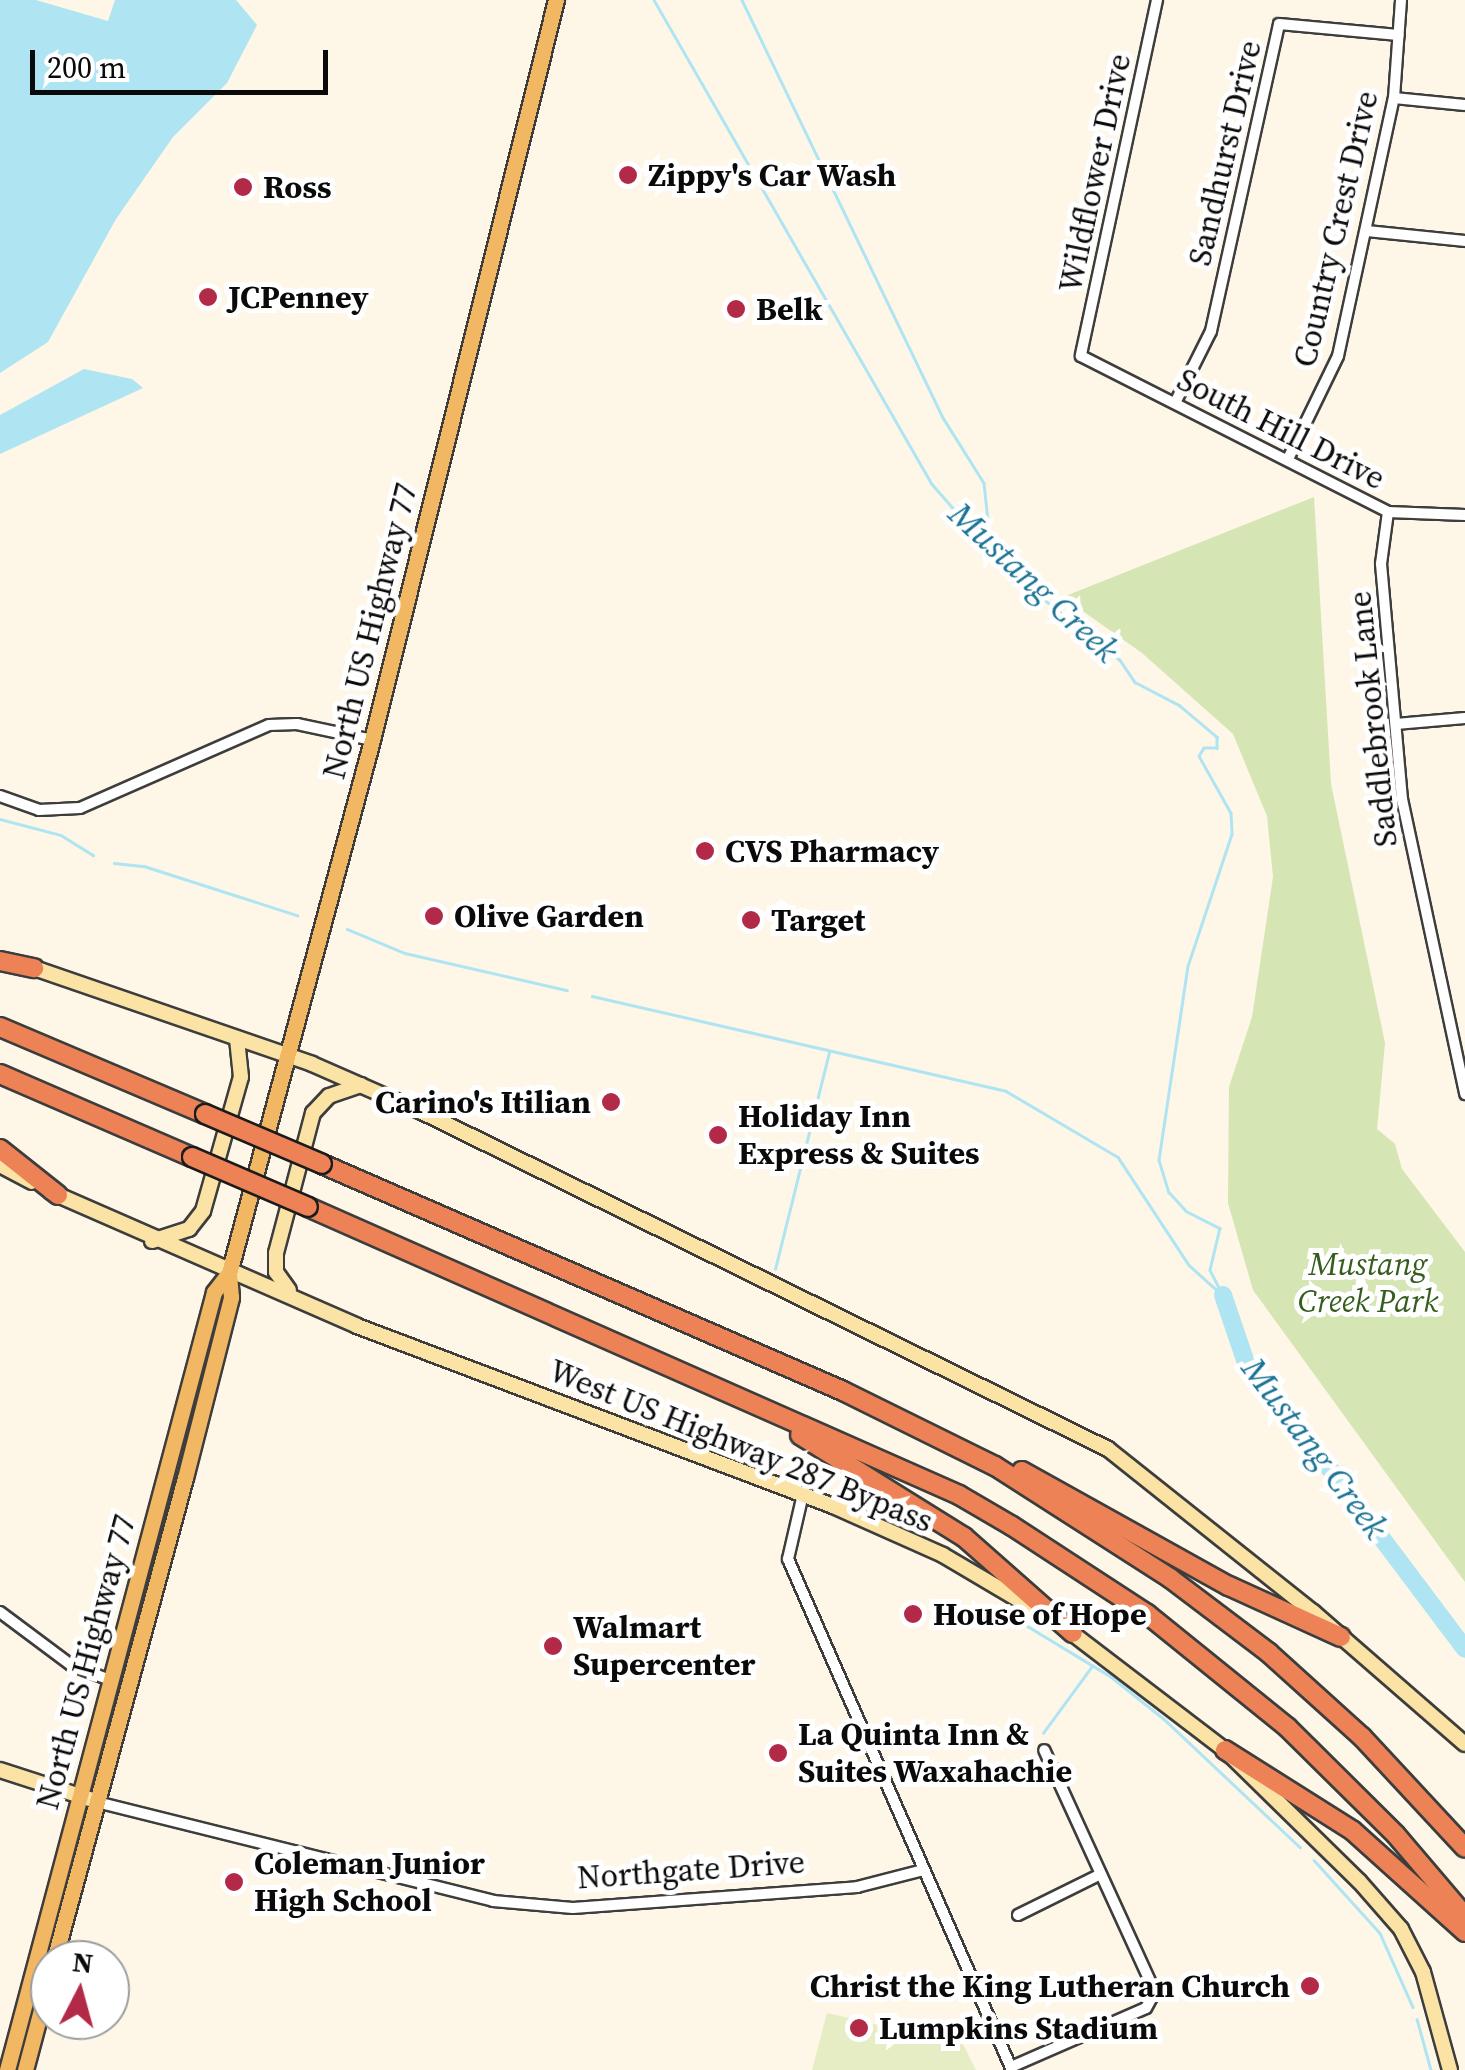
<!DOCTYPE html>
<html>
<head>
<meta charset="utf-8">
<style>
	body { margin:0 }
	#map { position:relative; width:1465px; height:2070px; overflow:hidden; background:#fef6e7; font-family:"Source Serif 4",serif }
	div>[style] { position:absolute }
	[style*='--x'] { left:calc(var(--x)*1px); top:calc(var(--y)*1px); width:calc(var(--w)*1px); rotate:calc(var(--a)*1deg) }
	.green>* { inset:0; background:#d6e5b4 }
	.pitch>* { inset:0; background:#e6edc5 }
	.water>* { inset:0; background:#afe5f2 }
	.stream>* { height:2.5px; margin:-1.25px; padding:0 1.25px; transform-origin:1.25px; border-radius:1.25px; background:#afe5f2 }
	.river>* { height:18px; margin:-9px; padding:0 9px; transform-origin:9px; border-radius:9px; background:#afe5f2 }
	.roads { filter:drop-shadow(2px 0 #3d3d3d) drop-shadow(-2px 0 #3d3d3d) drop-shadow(0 2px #3d3d3d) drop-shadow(0 -2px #3d3d3d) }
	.street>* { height:10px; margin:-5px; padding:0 5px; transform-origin:5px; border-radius:5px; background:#fff }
	.secondary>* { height:14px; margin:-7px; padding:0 7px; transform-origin:7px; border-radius:7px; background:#fbe3a5 }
	.primary>* { height:15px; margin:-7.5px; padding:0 7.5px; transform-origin:7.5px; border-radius:7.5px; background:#f2b763 }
	.highway>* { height:18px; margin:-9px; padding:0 9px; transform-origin:9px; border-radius:9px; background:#ed8256 }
	.bridges { filter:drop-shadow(2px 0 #1b1b1b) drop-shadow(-2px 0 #1b1b1b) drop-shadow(0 2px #1b1b1b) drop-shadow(0 -2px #1b1b1b) }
	.highway-bridge>* { height:18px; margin:-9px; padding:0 9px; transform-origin:9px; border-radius:9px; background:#ed8256 }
	.dots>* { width:28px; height:28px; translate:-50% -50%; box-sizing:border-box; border:5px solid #fff; border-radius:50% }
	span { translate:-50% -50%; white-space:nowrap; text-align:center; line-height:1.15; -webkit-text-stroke:10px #fff; paint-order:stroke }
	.street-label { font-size:32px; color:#0a0a0a }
	.poi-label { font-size:32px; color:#0a0a0a; font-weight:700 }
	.left { translate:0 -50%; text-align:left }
	.right { translate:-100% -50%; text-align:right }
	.park-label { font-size:32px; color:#365d1e; font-style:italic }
	.water-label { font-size:35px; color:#1b7394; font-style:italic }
	.north { position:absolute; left:30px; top:1940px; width:100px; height:100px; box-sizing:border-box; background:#fff; border:2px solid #9d9d9d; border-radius:50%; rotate:6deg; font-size:28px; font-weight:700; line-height:40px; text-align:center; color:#0a0a0a }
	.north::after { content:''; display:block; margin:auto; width:35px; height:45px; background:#b22a47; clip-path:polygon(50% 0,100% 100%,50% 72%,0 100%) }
	.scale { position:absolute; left:30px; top:50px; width:298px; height:45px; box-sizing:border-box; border:5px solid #0a0a0a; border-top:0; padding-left:12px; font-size:30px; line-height:35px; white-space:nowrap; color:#0a0a0a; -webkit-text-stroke:8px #fff; paint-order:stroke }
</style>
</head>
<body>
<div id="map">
	<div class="green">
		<div style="clip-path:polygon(1314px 497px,1331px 784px,1385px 1043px,1377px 1129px,1395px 1144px,1402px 1169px,1465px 1252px,1465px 1582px,1253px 1290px,1228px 1203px,1229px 1087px,1252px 1017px,1273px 877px,1267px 816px,1233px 734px,1142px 653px,1063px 597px)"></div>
	</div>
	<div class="pitch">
		<div style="clip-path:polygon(827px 2013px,963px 2044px,976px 2070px,812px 2070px)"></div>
	</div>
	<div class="water">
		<div style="clip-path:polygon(0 0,36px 0,108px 21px,115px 0,236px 0,257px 25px,227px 83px,173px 137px,116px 219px,48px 342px,0 373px)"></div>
		<div style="clip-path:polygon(84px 369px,132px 379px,143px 388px,0 454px,0 415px)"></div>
	</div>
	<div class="stream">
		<div style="--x:654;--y:0;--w:558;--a:60.13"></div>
		<div style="--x:932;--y:484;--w:41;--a:48.9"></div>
		<div style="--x:959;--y:515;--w:34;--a:27"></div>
		<div style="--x:989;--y:530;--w:85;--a:52.2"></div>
		<div style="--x:1041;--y:597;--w:101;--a:38.6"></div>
		<div style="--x:1120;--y:660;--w:27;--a:56"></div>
		<div style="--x:1135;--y:682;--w:50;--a:27.6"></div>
		<div style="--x:1179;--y:705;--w:50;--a:40.1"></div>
		<div style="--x:1217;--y:737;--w:11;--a:90"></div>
		<div style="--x:1217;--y:748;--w:13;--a:180"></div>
		<div style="--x:1204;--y:748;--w:9;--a:122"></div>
		<div style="--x:1199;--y:756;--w:65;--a:60.7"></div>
		<div style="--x:1231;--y:813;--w:21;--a:87"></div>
		<div style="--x:1232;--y:834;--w:139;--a:108.4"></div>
		<div style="--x:1188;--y:966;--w:196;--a:98.5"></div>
		<div style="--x:1159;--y:1160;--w:34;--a:73"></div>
		<div style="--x:1169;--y:1192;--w:25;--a:48"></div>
		<div style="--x:1186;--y:1211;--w:38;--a:27"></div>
		<div style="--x:1220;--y:1228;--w:43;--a:103.4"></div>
		<div style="--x:1210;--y:1270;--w:28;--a:63"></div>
		<div style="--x:742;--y:0;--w:462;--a:64.3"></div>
		<div style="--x:942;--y:416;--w:79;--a:57.9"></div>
		<div style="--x:984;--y:483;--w:47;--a:83.9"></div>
		<div style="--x:0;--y:819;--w:63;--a:14.7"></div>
		<div style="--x:61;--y:835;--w:38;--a:32"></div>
		<div style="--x:114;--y:863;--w:30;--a:6"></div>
		<div style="--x:144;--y:866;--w:161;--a:17.8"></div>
		<div style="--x:347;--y:929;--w:63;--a:22.5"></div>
		<div style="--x:405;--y:953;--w:166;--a:12.9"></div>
		<div style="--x:592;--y:996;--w:425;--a:12.9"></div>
		<div style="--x:1006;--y:1091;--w:130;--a:30.5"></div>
		<div style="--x:1118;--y:1157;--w:129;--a:56.7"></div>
		<div style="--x:1189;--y:1265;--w:42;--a:42.1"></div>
		<div style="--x:775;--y:1269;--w:223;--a:-76"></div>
		<div style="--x:996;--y:1607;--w:133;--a:31.2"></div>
		<div style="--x:1110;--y:1676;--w:69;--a:38.5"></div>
		<div style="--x:1164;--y:1719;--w:187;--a:43.3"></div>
		<div style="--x:1043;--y:1733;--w:83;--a:-53.8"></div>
		<div style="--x:1314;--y:1860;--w:98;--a:47.9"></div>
		<div style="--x:1380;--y:1933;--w:81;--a:66"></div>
		<div style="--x:1417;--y:2019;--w:53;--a:74.6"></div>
	</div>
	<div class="river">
		<div style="--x:1223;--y:1295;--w:81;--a:71.3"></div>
		<div style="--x:1249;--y:1372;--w:35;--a:43"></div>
		<div style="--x:1275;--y:1396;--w:316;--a:53.1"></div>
	</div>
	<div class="roads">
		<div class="street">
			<div style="--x:1157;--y:0;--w:364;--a:102.1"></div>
			<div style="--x:1081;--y:356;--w:344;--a:26.9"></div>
			<div style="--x:1388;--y:512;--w:77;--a:2.2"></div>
			<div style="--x:1394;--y:98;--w:71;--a:5.6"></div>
			<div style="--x:1367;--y:231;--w:99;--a:5.8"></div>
			<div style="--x:1175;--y:403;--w:80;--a:-63.4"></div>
			<div style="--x:1211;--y:331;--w:314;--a:-77.5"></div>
			<div style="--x:1279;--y:24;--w:120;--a:5.3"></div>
			<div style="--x:1288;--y:459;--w:114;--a:-64.1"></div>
			<div style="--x:1338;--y:356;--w:264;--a:-77.8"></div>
			<div style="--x:1394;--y:98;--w:98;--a:-85.9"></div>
			<div style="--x:1388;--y:512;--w:52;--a:97.7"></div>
			<div style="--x:1381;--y:564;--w:236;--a:84.9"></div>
			<div style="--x:1402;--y:799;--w:302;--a:77.9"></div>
			<div style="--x:1396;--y:724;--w:69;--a:-5"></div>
			<div style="--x:0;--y:796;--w:41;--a:19.7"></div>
			<div style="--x:39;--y:810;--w:41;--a:-2.8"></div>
			<div style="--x:80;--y:808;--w:206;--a:-23.7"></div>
			<div style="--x:269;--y:725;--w:28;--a:-2"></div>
			<div style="--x:297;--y:724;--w:77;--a:12"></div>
			<div style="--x:803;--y:1494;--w:67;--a:103"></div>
			<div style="--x:788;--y:1559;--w:558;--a:66.33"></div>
			<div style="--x:0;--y:1612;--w:89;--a:36.7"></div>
			<div style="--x:71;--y:1665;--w:40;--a:21"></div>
			<div style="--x:97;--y:1802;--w:408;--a:14"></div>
			<div style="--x:493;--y:1901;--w:80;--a:5"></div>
			<div style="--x:573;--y:1908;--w:285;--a:-4.2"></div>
			<div style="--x:857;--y:1887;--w:68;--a:-14.4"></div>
			<div style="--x:1018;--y:1915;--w:90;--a:-26.3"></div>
			<div style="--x:1011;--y:2067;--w:147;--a:-23.6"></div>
			<div style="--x:1146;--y:2008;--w:18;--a:-61"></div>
			<div style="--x:1155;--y:1992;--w:266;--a:-114.6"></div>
		</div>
		<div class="secondary">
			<div style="--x:28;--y:966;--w:300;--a:19"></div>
			<div style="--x:312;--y:1064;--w:120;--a:23.6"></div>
			<div style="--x:422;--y:1112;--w:764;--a:26.16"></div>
			<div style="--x:1108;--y:1449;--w:262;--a:38.5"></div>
			<div style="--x:1313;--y:1612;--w:201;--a:41"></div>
			<div style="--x:0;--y:1165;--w:36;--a:28"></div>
			<div style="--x:51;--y:1192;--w:334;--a:23.6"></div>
			<div style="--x:357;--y:1326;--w:509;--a:20.71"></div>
			<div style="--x:833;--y:1506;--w:120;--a:24"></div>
			<div style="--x:943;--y:1555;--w:120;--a:30.6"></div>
			<div style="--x:152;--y:1241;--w:39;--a:-18"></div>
			<div style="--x:189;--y:1229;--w:23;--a:-52"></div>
			<div style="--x:203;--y:1211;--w:139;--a:-74.2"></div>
			<div style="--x:241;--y:1077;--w:39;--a:-96"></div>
			<div style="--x:289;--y:1290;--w:22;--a:-126"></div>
			<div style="--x:276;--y:1272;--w:19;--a:-90"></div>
			<div style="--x:276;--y:1253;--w:145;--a:-75.2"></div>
			<div style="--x:313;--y:1113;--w:23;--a:-47"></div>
			<div style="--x:329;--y:1096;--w:34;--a:-19"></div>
			<div style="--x:1064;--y:1627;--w:203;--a:37.4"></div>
			<div style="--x:1225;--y:1750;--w:187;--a:44.4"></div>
			<div style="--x:1359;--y:1881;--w:64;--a:48.8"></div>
			<div style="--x:1401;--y:1929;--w:48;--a:62.9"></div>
			<div style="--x:1423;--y:1972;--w:102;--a:74.6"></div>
			<div style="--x:0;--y:1770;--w:94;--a:18"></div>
		</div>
		<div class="primary">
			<div style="--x:54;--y:1960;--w:499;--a:-74.8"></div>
			<div style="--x:185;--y:1478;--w:187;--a:-75.7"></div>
			<div style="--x:231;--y:1297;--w:24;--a:-95"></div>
			<div style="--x:229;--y:1273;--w:552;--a:-74.98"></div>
			<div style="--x:372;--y:740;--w:763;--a:-76.04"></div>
			<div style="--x:7;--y:2070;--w:805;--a:-75.1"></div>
			<div style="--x:214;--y:1292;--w:24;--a:-52"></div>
			<div style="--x:25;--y:2070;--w:97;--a:-75.1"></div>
		</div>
		<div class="highway">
			<div style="--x:0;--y:961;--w:35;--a:12"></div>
			<div style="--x:0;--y:1027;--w:223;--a:23"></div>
			<div style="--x:0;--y:1074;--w:209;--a:23.4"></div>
			<div style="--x:0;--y:1149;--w:74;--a:38.4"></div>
			<div style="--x:322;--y:1164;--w:568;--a:23.54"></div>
			<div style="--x:843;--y:1391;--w:169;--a:26.3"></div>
			<div style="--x:995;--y:1466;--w:208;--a:32.6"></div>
			<div style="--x:1170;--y:1578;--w:124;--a:37.1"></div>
			<div style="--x:1269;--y:1653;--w:125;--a:42.1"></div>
			<div style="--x:1362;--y:1737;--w:151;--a:47.1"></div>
			<div style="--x:308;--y:1207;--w:712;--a:23.86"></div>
			<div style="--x:959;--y:1495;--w:61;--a:30.3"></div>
			<div style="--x:1012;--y:1526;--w:161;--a:33.1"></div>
			<div style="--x:1147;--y:1614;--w:180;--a:38.9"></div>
			<div style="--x:1287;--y:1727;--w:153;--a:44.7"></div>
			<div style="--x:1396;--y:1835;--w:106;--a:49.6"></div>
			<div style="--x:800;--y:1435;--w:193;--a:31.9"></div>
			<div style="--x:964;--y:1537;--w:145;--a:41.4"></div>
			<div style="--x:1022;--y:1471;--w:237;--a:29.1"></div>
			<div style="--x:1229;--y:1586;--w:123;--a:24.5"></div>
			<div style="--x:1225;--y:1750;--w:151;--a:32.3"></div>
			<div style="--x:1353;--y:1831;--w:151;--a:42"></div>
		</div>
	</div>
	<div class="bridges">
		<div class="highway-bridge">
			<div style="--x:205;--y:1114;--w:127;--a:23.1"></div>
			<div style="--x:192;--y:1157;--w:126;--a:23.3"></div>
		</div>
	</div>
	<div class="dots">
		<div style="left:628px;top:175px;background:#b22a47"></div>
		<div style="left:243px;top:187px;background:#b22a47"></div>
		<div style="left:208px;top:297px;background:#b22a47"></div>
		<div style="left:736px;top:309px;background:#b22a47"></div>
		<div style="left:705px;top:851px;background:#b22a47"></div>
		<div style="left:434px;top:916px;background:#b22a47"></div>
		<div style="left:751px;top:920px;background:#b22a47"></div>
		<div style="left:611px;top:1102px;background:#b22a47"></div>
		<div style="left:718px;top:1135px;background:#b22a47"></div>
		<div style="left:913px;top:1614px;background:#b22a47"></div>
		<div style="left:553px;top:1646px;background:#b22a47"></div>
		<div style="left:778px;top:1753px;background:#b22a47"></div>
		<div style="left:234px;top:1882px;background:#b22a47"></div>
		<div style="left:1310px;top:1986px;background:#b22a47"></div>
		<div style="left:859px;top:2028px;background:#b22a47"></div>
	</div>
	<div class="street-label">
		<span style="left:1225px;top:153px;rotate:-77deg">Sandhurst Drive</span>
		<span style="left:1095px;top:173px;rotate:-78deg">Wildflower Drive</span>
		<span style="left:1336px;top:229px;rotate:-77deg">Country Crest Drive</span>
		<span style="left:1281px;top:429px;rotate:27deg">South Hill Drive</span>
		<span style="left:370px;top:631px;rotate:-76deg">North US Highway 77</span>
		<span style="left:1373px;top:719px;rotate:-96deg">Saddlebrook Lane</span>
		<span style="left:741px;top:1446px;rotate:22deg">West US Highway 287 Bypass</span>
		<span style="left:86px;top:1662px;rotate:-75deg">North US Highway 77</span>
		<span style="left:691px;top:1870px;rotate:-4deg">Northgate Drive</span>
	</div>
	<div class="poi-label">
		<span class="left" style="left:648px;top:175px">Zippy's Car Wash</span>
		<span class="left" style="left:263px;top:187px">Ross</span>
		<span class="left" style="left:228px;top:297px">JCPenney</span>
		<span class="left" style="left:756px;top:309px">Belk</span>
		<span class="left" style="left:725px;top:851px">CVS Pharmacy</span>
		<span class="left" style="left:454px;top:916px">Olive Garden</span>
		<span class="left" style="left:771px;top:920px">Target</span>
		<span class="right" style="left:591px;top:1102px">Carino's Itilian</span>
		<span class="left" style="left:738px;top:1135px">Holiday Inn<br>Express &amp; Suites</span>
		<span class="left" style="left:933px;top:1614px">House of Hope</span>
		<span class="left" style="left:573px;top:1646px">Walmart<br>Supercenter</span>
		<span class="left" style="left:798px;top:1753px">La Quinta Inn &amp;<br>Suites Waxahachie</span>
		<span class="left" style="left:254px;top:1882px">Coleman Junior<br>High School</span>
		<span class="right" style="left:1290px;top:1986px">Christ the King Lutheran Church</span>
		<span class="left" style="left:879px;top:2028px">Lumpkins Stadium</span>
	</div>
	<div class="park-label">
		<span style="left:1368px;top:1283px">Mustang<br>Creek Park</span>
	</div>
	<div class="water-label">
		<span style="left:1034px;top:582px;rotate:43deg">Mustang Creek</span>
		<span style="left:1315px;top:1448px;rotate:53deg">Mustang Creek</span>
	</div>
	<div class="north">N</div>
	<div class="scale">200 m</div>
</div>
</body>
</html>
